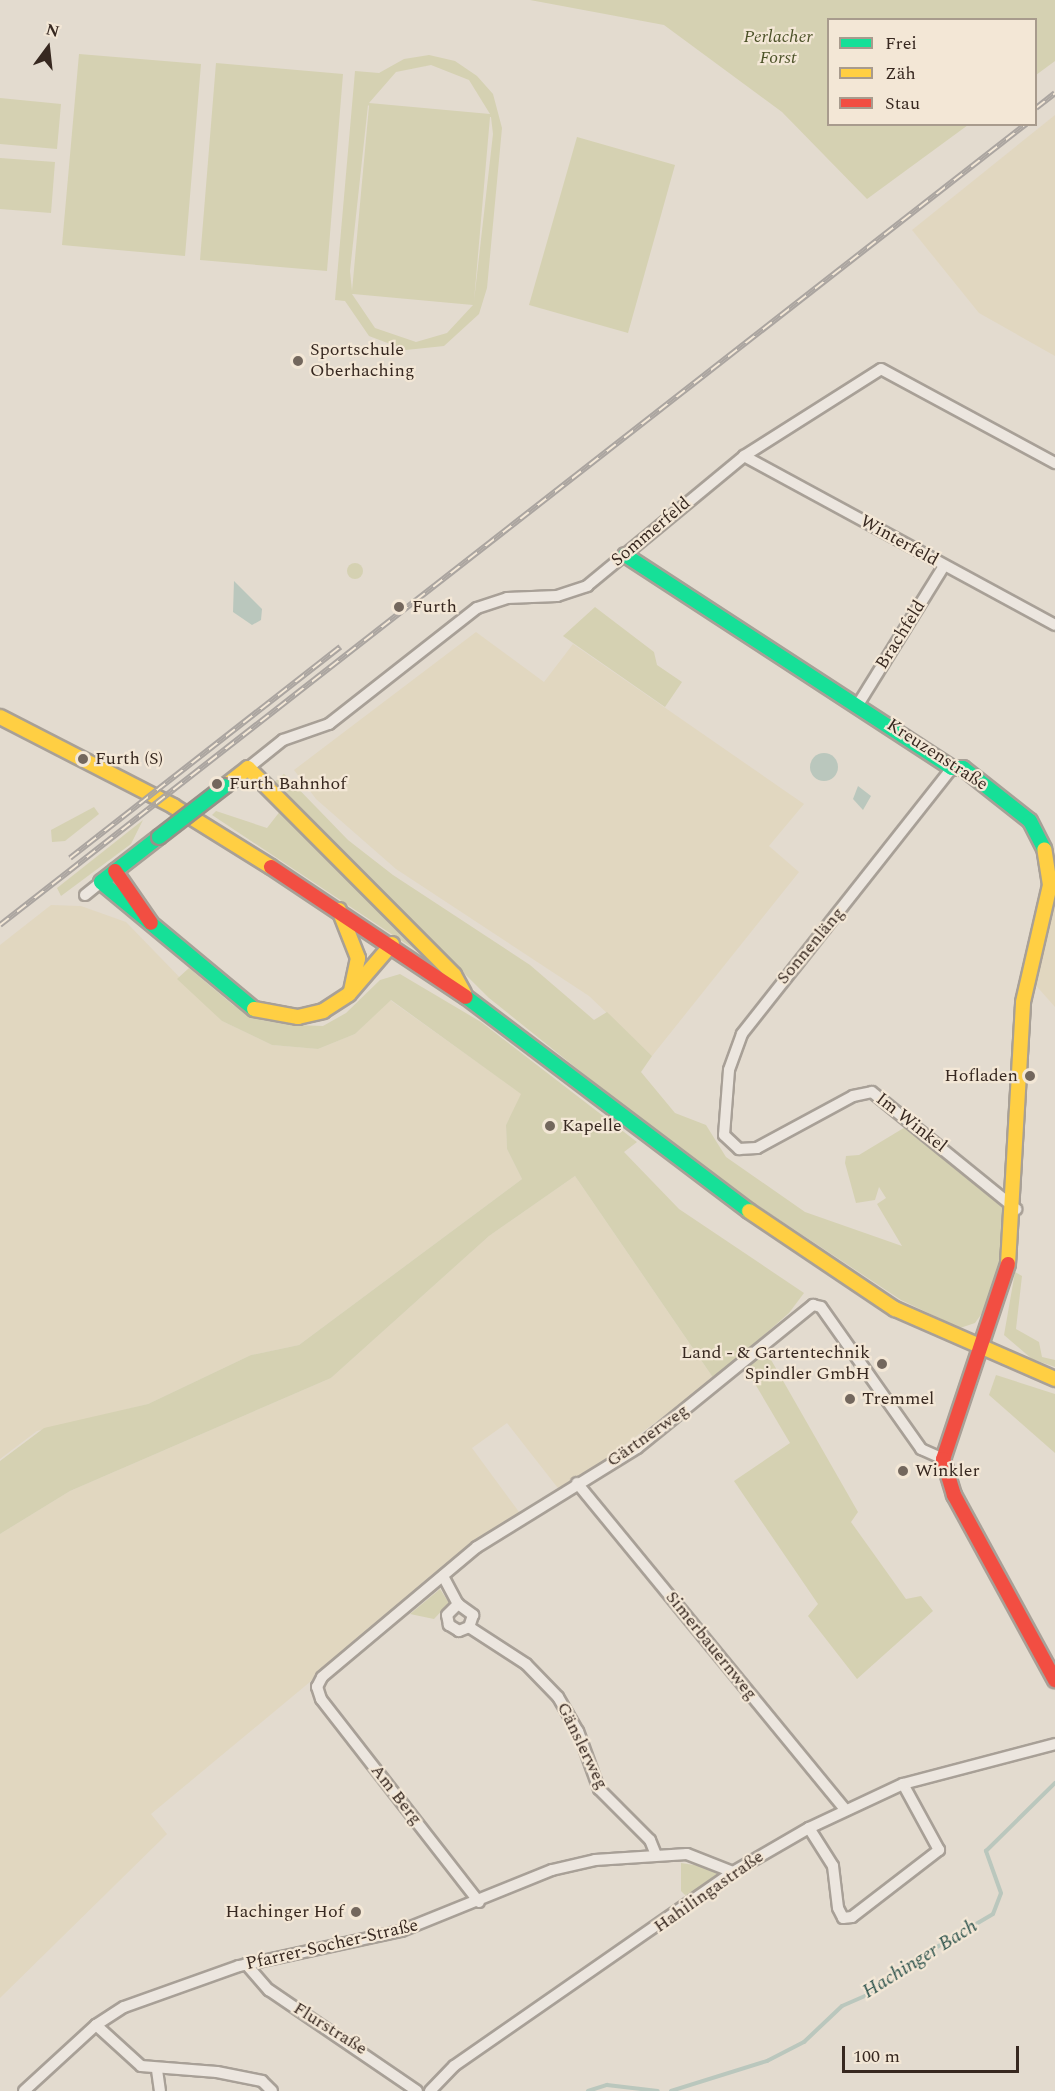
<!DOCTYPE html>
<html>
<head>
<meta charset="utf-8">
<style>
	body { margin:0 }
	#map { position:relative; width:1055px; height:2091px; overflow:hidden; background:#e3dbcf; font-family:Spectral,serif }
	div>[style] { position:absolute }
	[style*='--x'] { left:calc(var(--x)*1px); top:calc(var(--y)*1px); width:calc(var(--w)*1px); rotate:calc(var(--a)*1deg) }
	.farmland>* { inset:0; background:#e1d7c0 }
	.green>* { inset:0; background:#d5d1b2 }
	.round { border-radius:50% }
	.water>* { inset:0; background:#bac7bd }
	.stream>* { height:4px; margin:-2px; padding:0 2px; transform-origin:2px; border-radius:2px; background:#bac7bd }
	.roads { filter:drop-shadow(2px 0 #a8a097) drop-shadow(-2px 0 #a8a097) drop-shadow(0 2px #a8a097) drop-shadow(0 -2px #a8a097) }
	.street>* { height:10px; margin:-5px; padding:0 5px; transform-origin:5px; border-radius:5px; background:#ece6df }
	.fast>* { height:14px; margin:-7px; padding:0 7px; transform-origin:7px; border-radius:7px; background:#16e098 }
	.slow>* { height:14px; margin:-7px; padding:0 7px; transform-origin:7px; border-radius:7px; background:#ffcf43 }
	.jam>* { height:14px; margin:-7px; padding:0 7px; transform-origin:7px; border-radius:7px; background:#f24e42 }
	.rail>* { height:6px; margin-top:-3px; transform-origin:0; background:repeating-linear-gradient(90deg,#f3e7d6 0 11px,#aba5a0 0 22px); box-sizing:border-box; border-block:2px solid #aba5a0 }
	.bridges { filter:drop-shadow(2px 0 #989088) drop-shadow(-2px 0 #989088) drop-shadow(0 2px #989088) drop-shadow(0 -2px #989088) }
	.fast-bridge>* { height:14px; margin:-7px; padding:0 7px; transform-origin:7px; border-radius:7px; background:#16e098 }
	.dots>* { width:16px; height:16px; translate:-50% -50%; box-sizing:border-box; border:3px solid #f3e7d6; border-radius:50% }
	span { translate:-50% -50%; white-space:nowrap; text-align:center; line-height:1.15; -webkit-text-stroke:4.5px #f3e7d6; paint-order:stroke }
	.park-label { font-size:18px; color:#4c5228; font-style:italic }
	.poi-label { font-size:18px; color:#372820 }
	.left { translate:0 -50%; text-align:left }
	.right { translate:-100% -50%; text-align:right }
	.street-label { font-size:18px; color:#372820 }
	.water-label { font-size:20px; color:#30554e; font-style:italic }
	.legend { position:absolute; left:827px; top:18px; width:210px; height:108px; box-sizing:border-box; background:#f3e7d6; border:2px solid #a89b8d; margin:0; padding:8px 10px; list-style:none; font-size:18px; color:#372820 }
	.legend li { display:flex; align-items:center; gap:12px; height:30px }
	.legend b { width:30px; border:2px solid #a89b8d }
	.north { position:absolute; left:18px; top:18px; width:60px; height:60px; -webkit-text-stroke:4px #f3e7d6; paint-order:stroke; rotate:15deg; font-size:16px; font-weight:700; line-height:24px; text-align:center; color:#372820 }
	.north::after { content:''; display:block; margin:auto; width:21px; height:27px; background:#372820; clip-path:polygon(50% 0,100% 100%,50% 72%,0 100%) }
	.scale { position:absolute; left:842px; top:2046px; width:177px; height:27px; box-sizing:border-box; border:3px solid #372820; border-top:0; padding-left:8px; font-size:18px; line-height:21px; white-space:nowrap; color:#372820; -webkit-text-stroke:4px #f3e7d6; paint-order:stroke }
</style>
</head>
<body>
<div id="map">
	<div class="farmland">
		<div style="clip-path:polygon(1055px 115px,1055px 356px,979px 313px,912px 230px)"></div>
		<div style="clip-path:polygon(476px 632px,544px 682px,573px 644px,804px 804px,769px 846px,799px 872px,652px 1056px,589px 996px,396px 869px,316px 799px,294px 770px)"></div>
		<div style="clip-path:polygon(1055px 877px,1055px 1007px,1032px 981px)"></div>
		<div style="clip-path:polygon(51px 905px,81px 906px,126px 922px,222px 1021px,272px 1045px,318px 1049px,355px 1034px,390px 1000px,522px 1094px,506px 1125px,507px 1149px,522px 1179px,299px 1345px,251px 1355px,148px 1404px,37px 1431px,0 1459px,0 945px)"></div>
		<div style="clip-path:polygon(575px 1176px,714px 1379px,561px 1492px,507px 1423px,472px 1448px,522px 1516px,364px 1637px,151px 1814px,167px 1834px,0 1998px,0 1534px,70px 1491px,331px 1378px,489px 1236px)"></div>
	</div>
	<div class="green">
		<div style="clip-path:polygon(530px 0,1055px 0,1055px 61px,1036px 75px,1036px 20px,828px 20px,828px 124px,968px 125px,867px 199px,782px 112px,664px 25px)"></div>
		<div style="clip-path:polygon(79px 54px,201px 64px,185px 256px,62px 245px)"></div>
		<div style="clip-path:polygon(evenodd,429px 55px,455px 61px,477px 76px,493px 94px,502px 128px,487px 288px,479px 314px,444px 346px,406px 350px,369px 336px,345px 301px,335px 300px,355px 71px,379px 73px,404px 59px,429px 55px,431px 65px,469px 80px,490px 114px,369px 103px,396px 72px,431px 65px,429px 55px,368px 105px,369px 106px,352px 291px,350px 271px,368px 105px,429px 55px,491px 117px,493px 134px,474px 301px,490px 117px,491px 117px,429px 55px,352px 294px,353px 294px,473px 305px,447px 333px,416px 342px,375px 328px,352px 294px)"></div>
		<div style="clip-path:polygon(216px 63px,343px 74px,327px 271px,200px 260px)"></div>
		<div style="clip-path:polygon(0 98px,61px 104px,57px 149px,0 144px)"></div>
		<div style="clip-path:polygon(577px 137px,675px 165px,628px 333px,529px 305px)"></div>
		<div style="clip-path:polygon(0 158px,55px 162px,51px 213px,0 209px)"></div>
		<div class="round" style="left:347px;top:563px;width:16px;height:16px"></div>
		<div style="clip-path:polygon(595px 607px,654px 652px,657px 665px,682px 682px,665px 707px,563px 636px)"></div>
		<div style="clip-path:polygon(284px 774px,348px 840px,393px 875px,530px 965px,594px 1020px,607px 1012px,652px 1056px,641px 1072px,675px 1113px,706px 1125px,726px 1157px,805px 1212px,902px 1246px,877px 1204px,886px 1198px,879px 1187px,875px 1200px,856px 1203px,845px 1163px,846px 1156px,859px 1155px,907px 1126px,1002px 1207px,1004px 1250px,990px 1302px,975px 1323px,960px 1328px,901px 1300px,701px 1168px,489px 998px,273px 783px)"></div>
		<div style="clip-path:polygon(94px 807px,99px 814px,65px 841px,52px 842px,51px 830px)"></div>
		<div style="clip-path:polygon(281px 810px,432px 961px,212px 815px,216px 811px,267px 828px)"></div>
		<div style="clip-path:polygon(143px 820px,131px 844px,61px 896px,57px 888px)"></div>
		<div style="clip-path:polygon(189px 968px,233px 1005px,261px 1020px,294px 1025px,323px 1026px,346px 1013px,380px 980px,400px 974px,481px 1022px,637px 1142px,624px 1152px,679px 1209px,804px 1293px,789px 1313px,714px 1379px,575px 1176px,489px 1236px,331px 1378px,70px 1491px,0 1534px,0 1461px,44px 1428px,148px 1404px,251px 1355px,299px 1345px,522px 1179px,507px 1149px,506px 1125px,521px 1094px,391px 1000px,355px 1034px,318px 1049px,272px 1045px,222px 1021px,177px 979px)"></div>
		<div style="clip-path:polygon(1015px 1272px,1022px 1276px,1016px 1329px,1039px 1342px,1042px 1357px,1055px 1360px,1055px 1367px,1032px 1359px,1004px 1335px)"></div>
		<div style="clip-path:polygon(766px 1351px,858px 1512px,851px 1522px,906px 1599px,921px 1596px,933px 1611px,857px 1679px,808px 1616px,818px 1604px,734px 1481px,790px 1443px,745px 1367px)"></div>
		<div style="clip-path:polygon(996px 1375px,1055px 1394px,1055px 1453px,989px 1395px)"></div>
		<div style="clip-path:polygon(440px 1589px,449px 1603px,434px 1619px,410px 1614px)"></div>
		<div style="clip-path:polygon(681px 1863px,720px 1869px,722px 1873px,687px 1897px,681px 1891px)"></div>
	</div>
	<div class="water">
		<div style="clip-path:polygon(234px 581px,262px 609px,261px 620px,252px 625px,233px 612px)"></div>
		<div class="round" style="left:810px;top:753px;width:28px;height:28px"></div>
		<div style="clip-path:polygon(858px 786px,871px 796px,863px 810px,853px 799px)"></div>
	</div>
	<div class="stream">
		<div style="--x:588;--y:2091;--w:20;--a:-18"></div>
		<div style="--x:607;--y:2085;--w:51;--a:6.7"></div>
		<div style="--x:671;--y:2091;--w:101;--a:-17.4"></div>
		<div style="--x:767;--y:2061;--w:42;--a:-27.2"></div>
		<div style="--x:804;--y:2042;--w:52;--a:-43.5"></div>
		<div style="--x:842;--y:2006;--w:43;--a:-23.6"></div>
		<div style="--x:881;--y:1989;--w:31;--a:-45"></div>
		<div style="--x:903;--y:1967;--w:104;--a:-30.5"></div>
		<div style="--x:993;--y:1914;--w:22;--a:-69"></div>
		<div style="--x:1001;--y:1893;--w:45;--a:-109.7"></div>
		<div style="--x:986;--y:1851;--w:97;--a:-44.6"></div>
	</div>
	<div class="roads">
		<div class="street">
			<div style="--x:744;--y:456;--w:354;--a:28.5"></div>
			<div style="--x:859;--y:703;--w:161;--a:-58.2"></div>
			<div style="--x:248;--y:768;--w:45;--a:-38.7"></div>
			<div style="--x:283;--y:740;--w:49;--a:-19.2"></div>
			<div style="--x:329;--y:724;--w:188;--a:-38.1"></div>
			<div style="--x:477;--y:608;--w:32;--a:-18"></div>
			<div style="--x:507;--y:598;--w:50;--a:-2.3"></div>
			<div style="--x:557;--y:596;--w:32;--a:-18"></div>
			<div style="--x:587;--y:586;--w:204;--a:-39.6"></div>
			<div style="--x:744;--y:456;--w:162;--a:-32.4"></div>
			<div style="--x:881;--y:369;--w:198;--a:28.4"></div>
			<div style="--x:952;--y:768;--w:339;--a:128.3"></div>
			<div style="--x:742;--y:1034;--w:38;--a:110"></div>
			<div style="--x:729;--y:1070;--w:65;--a:94.4"></div>
			<div style="--x:724;--y:1135;--w:21;--a:43"></div>
			<div style="--x:739;--y:1149;--w:18;--a:-3"></div>
			<div style="--x:757;--y:1148;--w:109;--a:-28.4"></div>
			<div style="--x:853;--y:1096;--w:19;--a:-12"></div>
			<div style="--x:872;--y:1092;--w:186;--a:39.1"></div>
			<div style="--x:85;--y:895;--w:21;--a:-39"></div>
			<div style="--x:577;--y:1483;--w:422;--a:50.6"></div>
			<div style="--x:443;--y:1576;--w:32;--a:62"></div>
			<div style="--x:458;--y:1604;--w:19;--a:36"></div>
			<div style="--x:473;--y:1615;--w:13;--a:108"></div>
			<div style="--x:469;--y:1627;--w:11;--a:158"></div>
			<div style="--x:459;--y:1631;--w:12;--a:-149"></div>
			<div style="--x:449;--y:1625;--w:10;--a:-101"></div>
			<div style="--x:447;--y:1615;--w:16;--a:-45"></div>
			<div style="--x:469;--y:1627;--w:68;--a:33"></div>
			<div style="--x:526;--y:1664;--w:46;--a:45.9"></div>
			<div style="--x:558;--y:1697;--w:39;--a:60"></div>
			<div style="--x:578;--y:1731;--w:62;--a:70.1"></div>
			<div style="--x:599;--y:1789;--w:72;--a:45"></div>
			<div style="--x:650;--y:1840;--w:16;--a:68"></div>
			<div style="--x:809;--y:1828;--w:45;--a:57.7"></div>
			<div style="--x:833;--y:1866;--w:42;--a:83.2"></div>
			<div style="--x:838;--y:1908;--w:11;--a:63"></div>
			<div style="--x:843;--y:1918;--w:9;--a:-6"></div>
			<div style="--x:852;--y:1917;--w:110;--a:-37.6"></div>
			<div style="--x:939;--y:1850;--w:75;--a:-118.6"></div>
			<div style="--x:479;--y:1902;--w:257;--a:-127.9"></div>
			<div style="--x:321;--y:1699;--w:13;--a:-108"></div>
			<div style="--x:317;--y:1687;--w:11;--a:-63"></div>
			<div style="--x:322;--y:1677;--w:202;--a:-40"></div>
			<div style="--x:477;--y:1547;--w:188;--a:-31.7"></div>
			<div style="--x:637;--y:1448;--w:227;--a:-39.1"></div>
			<div style="--x:813;--y:1305;--w:8;--a:14"></div>
			<div style="--x:821;--y:1307;--w:174;--a:54.8"></div>
			<div style="--x:921;--y:1449;--w:24;--a:24"></div>
			<div style="--x:246;--y:1964;--w:35;--a:49"></div>
			<div style="--x:269;--y:1990;--w:179;--a:34.3"></div>
			<div style="--x:96;--y:2025;--w:61;--a:42.3"></div>
			<div style="--x:141;--y:2066;--w:76;--a:4.5"></div>
			<div style="--x:217;--y:2072;--w:46;--a:11.3"></div>
			<div style="--x:262;--y:2081;--w:14;--a:45"></div>
			<div style="--x:157;--y:2070;--w:21;--a:82"></div>
			<div style="--x:24;--y:2091;--w:98;--a:-42.5"></div>
			<div style="--x:96;--y:2025;--w:33;--a:-33"></div>
			<div style="--x:124;--y:2007;--w:122;--a:-19.6"></div>
			<div style="--x:239;--y:1966;--w:166;--a:-12.2"></div>
			<div style="--x:401;--y:1931;--w:163;--a:-22"></div>
			<div style="--x:552;--y:1870;--w:44;--a:-13.1"></div>
			<div style="--x:595;--y:1860;--w:92;--a:-3.7"></div>
			<div style="--x:687;--y:1854;--w:49;--a:21.4"></div>
			<div style="--x:430;--y:2091;--w:35;--a:-46"></div>
			<div style="--x:454;--y:2066;--w:340;--a:-34.8"></div>
			<div style="--x:733;--y:1872;--w:88;--a:-30.1"></div>
			<div style="--x:809;--y:1828;--w:104;--a:-25.1"></div>
			<div style="--x:903;--y:1784;--w:157;--a:-14.7"></div>
		</div>
		<div class="fast">
			<div style="--x:625;--y:555;--w:390;--a:33.1"></div>
			<div style="--x:952;--y:768;--w:11;--a:0"></div>
			<div style="--x:963;--y:768;--w:85;--a:38.3"></div>
			<div style="--x:1030;--y:821;--w:31;--a:63"></div>
			<div style="--x:159;--y:837;--w:73;--a:142.2"></div>
			<div style="--x:101;--y:882;--w:199;--a:39.7"></div>
			<div style="--x:466;--y:997;--w:355;--a:37.1"></div>
		</div>
		<div class="slow">
			<div style="--x:0;--y:717;--w:195;--a:27.2"></div>
			<div style="--x:173;--y:806;--w:115;--a:31.9"></div>
			<div style="--x:225;--y:786;--w:29;--a:-38"></div>
			<div style="--x:248;--y:768;--w:292;--a:45.1"></div>
			<div style="--x:454;--y:975;--w:21;--a:61"></div>
			<div style="--x:339;--y:910;--w:52;--a:68.4"></div>
			<div style="--x:358;--y:958;--w:33;--a:102"></div>
			<div style="--x:254;--y:1009;--w:45;--a:10.3"></div>
			<div style="--x:298;--y:1017;--w:26;--a:-13"></div>
			<div style="--x:323;--y:1011;--w:31;--a:-33"></div>
			<div style="--x:349;--y:994;--w:66;--a:-49.3"></div>
			<div style="--x:749;--y:1211;--w:176;--a:33.9"></div>
			<div style="--x:895;--y:1309;--w:175;--a:23.6"></div>
			<div style="--x:1008;--y:1264;--w:262;--a:-86.7"></div>
			<div style="--x:1023;--y:1002;--w:120;--a:-77"></div>
			<div style="--x:1050;--y:885;--w:36;--a:-99"></div>
		</div>
		<div class="jam">
			<div style="--x:271;--y:867;--w:234;--a:33.7"></div>
			<div style="--x:115;--y:871;--w:63;--a:55.3"></div>
			<div style="--x:1008;--y:1264;--w:206;--a:108.4"></div>
			<div style="--x:943;--y:1459;--w:38;--a:73"></div>
			<div style="--x:954;--y:1495;--w:211;--a:61.4"></div>
		</div>
	</div>
	<div class="rail">
		<div style="--x:1036;--y:108;--w:24;--a:-38"></div>
		<div style="--x:70;--y:858;--w:343;--a:-38"></div>
		<div style="--x:0;--y:925;--w:1302;--a:-37.98"></div>
	</div>
	<div class="bridges">
		<div class="fast-bridge">
			<div style="--x:159;--y:837;--w:83;--a:-37.7"></div>
		</div>
	</div>
	<div class="dots">
		<div style="left:298px;top:361px;background:#73675d"></div>
		<div style="left:399px;top:607px;background:#73675d"></div>
		<div style="left:83px;top:759px;background:#73675d"></div>
		<div style="left:217px;top:784px;background:#73675d"></div>
		<div style="left:1030px;top:1076px;background:#73675d"></div>
		<div style="left:550px;top:1126px;background:#73675d"></div>
		<div style="left:882px;top:1364px;background:#73675d"></div>
		<div style="left:850px;top:1399px;background:#73675d"></div>
		<div style="left:903px;top:1471px;background:#73675d"></div>
		<div style="left:356px;top:1912px;background:#73675d"></div>
	</div>
	<div class="park-label">
		<span style="left:778px;top:48px">Perlacher<br>Forst</span>
	</div>
	<div class="poi-label">
		<span class="left" style="left:310px;top:361px">Sportschule<br>Oberhaching</span>
		<span class="left" style="left:412px;top:607px">Furth</span>
		<span class="left" style="left:95px;top:759px">Furth (S)</span>
		<span class="left" style="left:229px;top:784px">Furth Bahnhof</span>
		<span class="right" style="left:1018px;top:1076px">Hofladen</span>
		<span class="left" style="left:562px;top:1126px">Kapelle</span>
		<span class="right" style="left:870px;top:1364px">Land - &amp; Gartentechnik<br>Spindler GmbH</span>
		<span class="left" style="left:862px;top:1399px">Tremmel</span>
		<span class="left" style="left:915px;top:1471px">Winkler</span>
		<span class="right" style="left:344px;top:1912px">Hachinger Hof</span>
	</div>
	<div class="street-label">
		<span style="left:651px;top:532px;rotate:-40deg">Sommerfeld</span>
		<span style="left:899px;top:541px;rotate:29deg">Winterfeld</span>
		<span style="left:901px;top:635px;rotate:-58deg">Brachfeld</span>
		<span style="left:937px;top:755px;rotate:33deg">Kreuzenstraße</span>
		<span style="left:811px;top:946px;rotate:-50deg">Sonnenläng</span>
		<span style="left:911px;top:1123px;rotate:38deg">Im Winkel</span>
		<span style="left:648px;top:1436px;rotate:-35deg">Gärtnerweg</span>
		<span style="left:711px;top:1646px;rotate:51deg">Simerbauernweg</span>
		<span style="left:582px;top:1746px;rotate:64deg">Gänslerweg</span>
		<span style="left:396px;top:1795px;rotate:52deg">Am Berg</span>
		<span style="left:709px;top:1892px;rotate:-35deg">Hahilingastraße</span>
		<span style="left:332px;top:1945px;rotate:-13deg">Pfarrer-Socher-Straße</span>
		<span style="left:330px;top:2029px;rotate:32deg">Flurstraße</span>
	</div>
	<div class="water-label">
		<span style="left:920px;top:1959px;rotate:-32deg">Hachinger Bach</span>
	</div>
	<ul class="legend">
	<li><b style="height:8px;background:#16e098"></b>Frei</li>
	<li><b style="height:8px;background:#ffcf43"></b>Zäh</li>
	<li><b style="height:8px;background:#f24e42"></b>Stau</li>
	</ul>
	<div class="north">N</div>
	<div class="scale">100 m</div>
</div>
</body>
</html>
